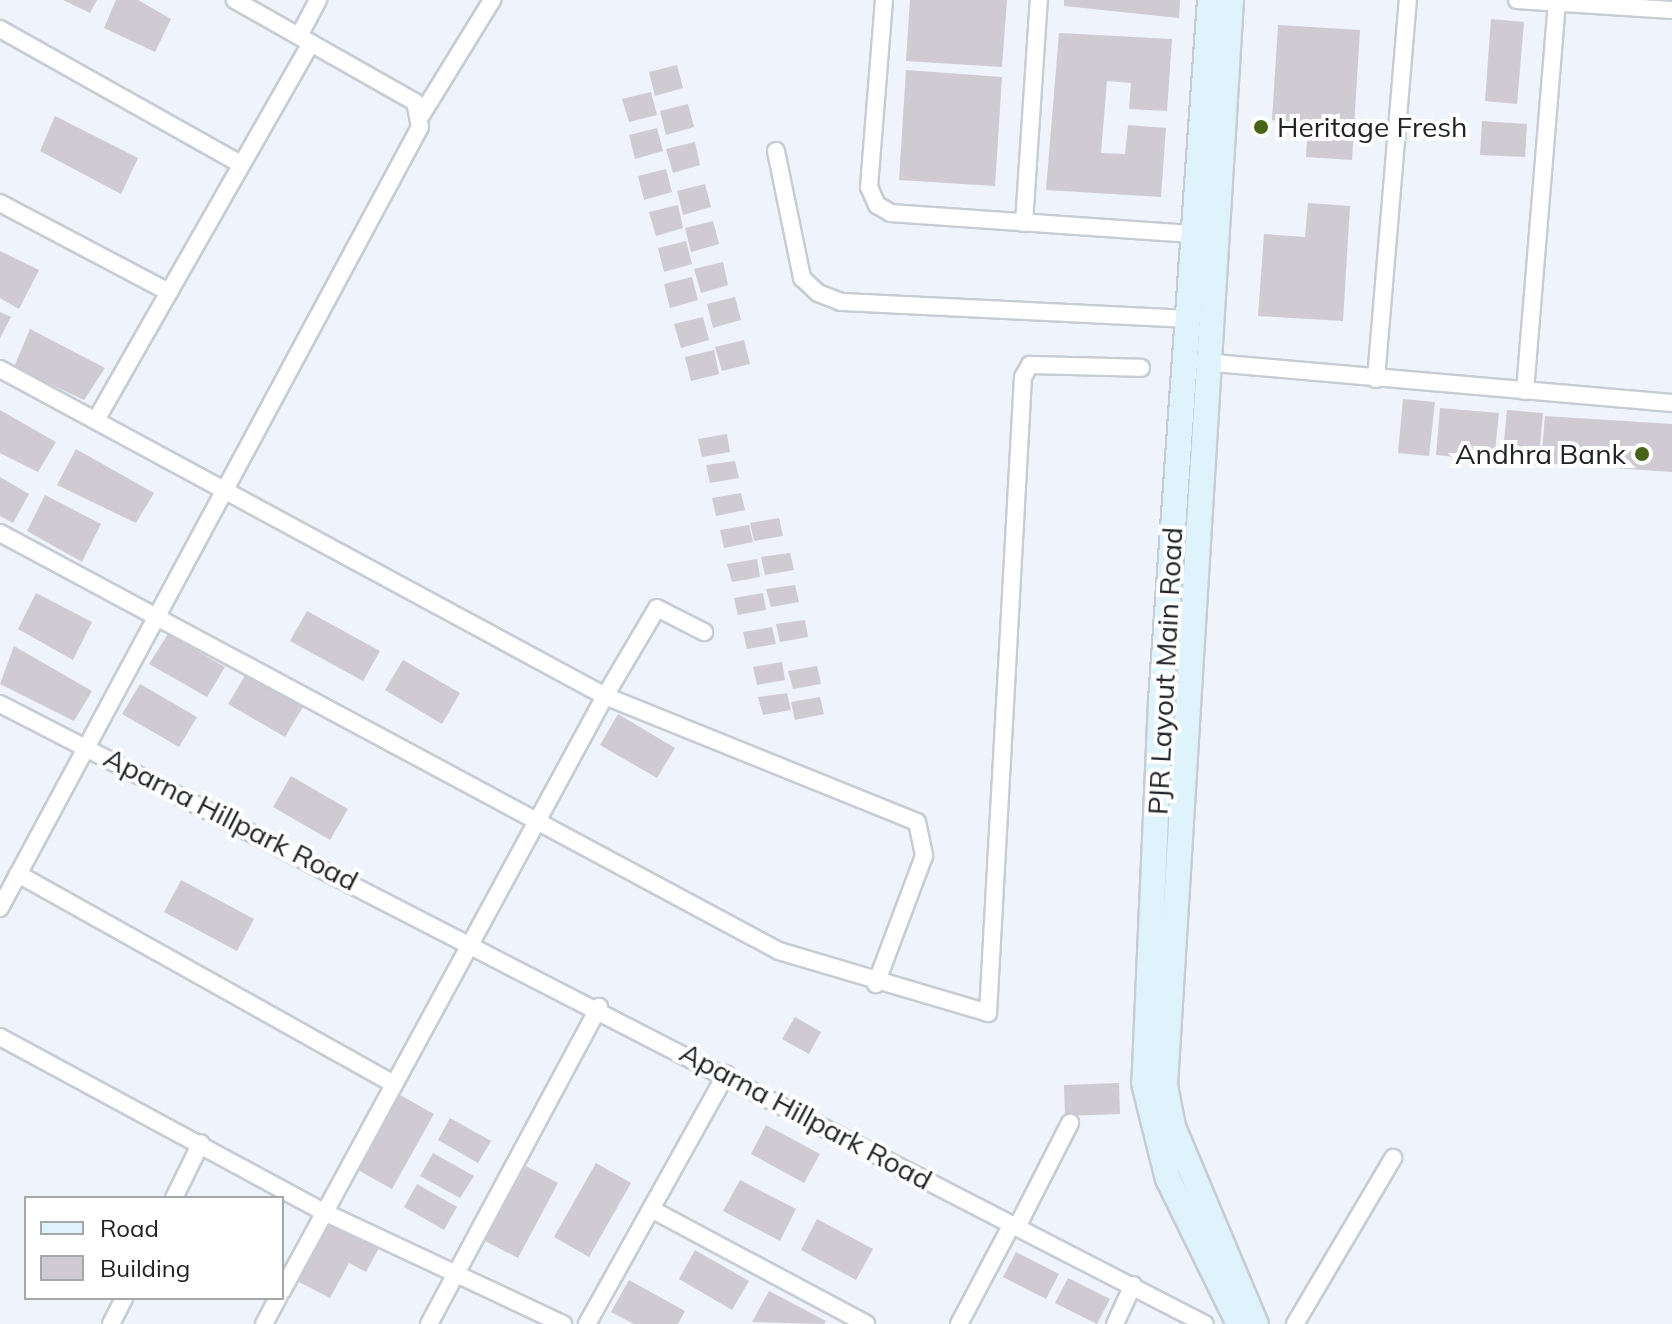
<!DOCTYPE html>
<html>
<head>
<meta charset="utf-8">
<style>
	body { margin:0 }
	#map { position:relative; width:1672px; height:1324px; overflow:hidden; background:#eef3fc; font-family:Mulish,sans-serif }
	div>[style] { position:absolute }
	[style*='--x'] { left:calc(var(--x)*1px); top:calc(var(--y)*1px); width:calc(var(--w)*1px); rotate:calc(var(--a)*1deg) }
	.building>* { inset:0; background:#d0cad3 }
	.roads { filter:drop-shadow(2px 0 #c7ccd4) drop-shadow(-2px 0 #c7ccd4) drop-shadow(0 2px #c7ccd4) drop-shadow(0 -2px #c7ccd4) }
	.street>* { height:16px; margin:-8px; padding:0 8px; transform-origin:8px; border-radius:8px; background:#fff }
	.secondary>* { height:24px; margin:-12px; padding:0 12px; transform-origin:12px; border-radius:12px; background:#def3fb }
	.dots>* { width:22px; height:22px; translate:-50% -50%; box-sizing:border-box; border:4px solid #fff; border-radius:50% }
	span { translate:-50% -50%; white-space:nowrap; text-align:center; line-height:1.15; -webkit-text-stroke:8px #fff; paint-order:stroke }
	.poi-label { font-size:28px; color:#212326 }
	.left { translate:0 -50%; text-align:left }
	.right { translate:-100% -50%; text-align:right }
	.street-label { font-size:28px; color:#212326 }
	.legend { position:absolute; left:24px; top:1196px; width:260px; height:104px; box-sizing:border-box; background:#fff; border:2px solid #a6a7a8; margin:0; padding:10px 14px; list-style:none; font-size:24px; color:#212326 }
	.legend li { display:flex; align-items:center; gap:16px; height:40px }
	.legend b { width:40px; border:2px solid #a6a7a8 }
</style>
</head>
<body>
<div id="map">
	<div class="building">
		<div style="clip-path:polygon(63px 0,97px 0,90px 13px)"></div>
		<div style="clip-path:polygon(116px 0,138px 0,171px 19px,155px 52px,104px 28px)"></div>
		<div style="clip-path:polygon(910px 0,1007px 0,1002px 67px,906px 61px)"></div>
		<div style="clip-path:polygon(1064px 0,1180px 0,1179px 18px,1064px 6px)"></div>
		<div style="clip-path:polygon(1491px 19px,1524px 22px,1517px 104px,1485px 101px)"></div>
		<div style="clip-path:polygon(1278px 25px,1360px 30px,1352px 160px,1306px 157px,1308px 123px,1272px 120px)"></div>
		<div style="clip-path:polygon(1059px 33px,1172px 39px,1167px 111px,1129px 109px,1131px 83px,1107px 81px,1101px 153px,1125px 154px,1128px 125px,1166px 128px,1161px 197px,1046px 190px)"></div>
		<div style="clip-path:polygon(677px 65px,683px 88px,655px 96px,649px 72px)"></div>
		<div style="clip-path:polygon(906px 70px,1002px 77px,995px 186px,899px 180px)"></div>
		<div style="clip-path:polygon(651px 92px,657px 115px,629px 122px,622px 99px)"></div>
		<div style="clip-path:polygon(688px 104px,694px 127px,666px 135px,660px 111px)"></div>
		<div style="clip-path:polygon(55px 116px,138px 158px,121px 194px,40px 151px)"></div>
		<div style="clip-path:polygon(1482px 121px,1527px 124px,1525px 157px,1480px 155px)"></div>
		<div style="clip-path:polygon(657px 128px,663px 151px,635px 159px,629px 135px)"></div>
		<div style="clip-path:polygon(695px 142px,700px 165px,673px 173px,666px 149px)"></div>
		<div style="clip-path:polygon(666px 169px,672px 192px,644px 200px,638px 176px)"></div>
		<div style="clip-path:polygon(705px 184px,711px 207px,683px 215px,677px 191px)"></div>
		<div style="clip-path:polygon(1308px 203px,1350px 206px,1343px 321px,1258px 316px,1264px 234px,1305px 237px)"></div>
		<div style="clip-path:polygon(678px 205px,683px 228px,656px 236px,649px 212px)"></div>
		<div style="clip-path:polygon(713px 221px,719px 244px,691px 252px,685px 228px)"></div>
		<div style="clip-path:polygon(686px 241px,692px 264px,664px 272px,658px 248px)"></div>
		<div style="clip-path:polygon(0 251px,39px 270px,19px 309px,0 298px)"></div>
		<div style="clip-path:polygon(723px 262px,728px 285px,701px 293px,694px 269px)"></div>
		<div style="clip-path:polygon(692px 277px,698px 300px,670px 308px,664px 284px)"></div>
		<div style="clip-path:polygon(735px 297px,741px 320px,713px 328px,707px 304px)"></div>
		<div style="clip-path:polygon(0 312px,11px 317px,0 338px)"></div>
		<div style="clip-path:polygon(703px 317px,709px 340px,681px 348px,674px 324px)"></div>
		<div style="clip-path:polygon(30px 329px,105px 368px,84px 400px,14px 367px)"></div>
		<div style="clip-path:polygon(744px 340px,750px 364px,722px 371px,715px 347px)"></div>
		<div style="clip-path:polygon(714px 350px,719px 374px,691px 381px,685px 357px)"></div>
		<div style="clip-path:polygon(1403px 399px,1435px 402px,1429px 456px,1398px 453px)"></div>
		<div style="clip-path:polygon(1440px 408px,1499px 413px,1494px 461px,1436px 455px)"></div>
		<div style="clip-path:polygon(0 410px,56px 442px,38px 472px,0 453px)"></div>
		<div style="clip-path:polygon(1507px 410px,1543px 413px,1538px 465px,1502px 461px)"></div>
		<div style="clip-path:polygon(1545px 416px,1672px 424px,1672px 472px,1541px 463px)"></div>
		<div style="clip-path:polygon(727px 434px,730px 452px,702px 457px,698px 439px)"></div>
		<div style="clip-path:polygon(76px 449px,154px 493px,136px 523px,57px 485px)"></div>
		<div style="clip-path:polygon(735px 461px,739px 478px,710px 483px,706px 465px)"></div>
		<div style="clip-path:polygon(0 477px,29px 494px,13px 523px,0 516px)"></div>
		<div style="clip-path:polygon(741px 493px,745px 510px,716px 516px,712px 498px)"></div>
		<div style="clip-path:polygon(45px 495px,101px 524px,82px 562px,27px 531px)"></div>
		<div style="clip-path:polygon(779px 518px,783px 536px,754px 541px,750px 523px)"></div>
		<div style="clip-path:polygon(749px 525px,753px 542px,724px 548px,720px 530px)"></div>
		<div style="clip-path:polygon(790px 553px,794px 570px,765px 575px,761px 557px)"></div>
		<div style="clip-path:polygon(757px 559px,760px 577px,732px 582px,727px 564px)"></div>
		<div style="clip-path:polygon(795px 585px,799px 602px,771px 607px,766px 589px)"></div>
		<div style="clip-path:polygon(36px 593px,92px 622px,73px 660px,18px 629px)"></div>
		<div style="clip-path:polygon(763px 593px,766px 610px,738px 615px,734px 598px)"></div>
		<div style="clip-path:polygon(307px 611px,380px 651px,363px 681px,290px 641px)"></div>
		<div style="clip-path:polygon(805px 620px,808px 637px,780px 642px,776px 624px)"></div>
		<div style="clip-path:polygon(772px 627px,776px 644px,747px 649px,743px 632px)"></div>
		<div style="clip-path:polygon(168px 634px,225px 667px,207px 697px,149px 664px)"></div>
		<div style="clip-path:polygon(14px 646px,92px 691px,74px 721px,0 684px)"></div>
		<div style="clip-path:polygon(403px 660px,460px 693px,442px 724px,385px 690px)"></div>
		<div style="clip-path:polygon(782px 662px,785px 680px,757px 685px,753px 667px)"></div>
		<div style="clip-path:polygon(817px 666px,821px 684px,793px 689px,788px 671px)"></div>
		<div style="clip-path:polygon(246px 674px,303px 707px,285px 737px,228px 704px)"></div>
		<div style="clip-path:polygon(140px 684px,197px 717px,179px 747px,122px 714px)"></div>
		<div style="clip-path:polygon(787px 693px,791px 710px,763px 715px,758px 697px)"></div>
		<div style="clip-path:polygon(820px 697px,824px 714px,795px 720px,791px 702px)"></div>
		<div style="clip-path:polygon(618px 714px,675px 748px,657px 778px,600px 745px)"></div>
		<div style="clip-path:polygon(291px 776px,348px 809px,330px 840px,273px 807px)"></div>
		<div style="clip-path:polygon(181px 880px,254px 919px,237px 951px,164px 912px)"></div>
		<div style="clip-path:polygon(795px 1017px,821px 1032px,809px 1054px,782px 1039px)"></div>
		<div style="clip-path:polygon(1119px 1083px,1120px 1114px,1065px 1116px,1064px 1085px)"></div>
		<div style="clip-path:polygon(400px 1095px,434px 1114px,392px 1189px,358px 1170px)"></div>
		<div style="clip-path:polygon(450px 1118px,491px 1141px,478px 1163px,438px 1140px)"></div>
		<div style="clip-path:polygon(766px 1125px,820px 1154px,804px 1183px,751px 1154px)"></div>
		<div style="clip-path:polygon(433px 1153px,474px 1176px,460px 1198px,420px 1176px)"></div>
		<div style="clip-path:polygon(596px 1163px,631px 1183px,589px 1257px,554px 1237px)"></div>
		<div style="clip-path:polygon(526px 1166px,558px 1183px,518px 1258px,485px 1241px)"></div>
		<div style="clip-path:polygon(740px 1180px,796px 1209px,780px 1241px,723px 1211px)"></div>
		<div style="clip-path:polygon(417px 1184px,457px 1207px,444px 1230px,404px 1207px)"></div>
		<div style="clip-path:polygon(817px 1219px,873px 1249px,856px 1280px,801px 1250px)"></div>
		<div style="clip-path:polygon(331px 1220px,380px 1246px,366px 1272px,349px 1263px,330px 1298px,297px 1281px)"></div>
		<div style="clip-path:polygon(695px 1250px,749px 1281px,732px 1310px,679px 1279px)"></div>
		<div style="clip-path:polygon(1016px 1252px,1059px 1274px,1046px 1299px,1003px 1277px)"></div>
		<div style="clip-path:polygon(1068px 1278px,1110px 1299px,1097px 1324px,1055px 1303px)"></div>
		<div style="clip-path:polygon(629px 1280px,685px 1311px,678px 1324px,634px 1324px,611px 1312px)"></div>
		<div style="clip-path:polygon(769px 1291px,826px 1321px,824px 1324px,752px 1322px)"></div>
	</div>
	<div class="roads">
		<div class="street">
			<div style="--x:884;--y:0;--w:188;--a:94.6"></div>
			<div style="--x:869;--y:187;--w:20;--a:66"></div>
			<div style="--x:877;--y:205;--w:16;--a:30"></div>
			<div style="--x:891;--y:213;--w:304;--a:4"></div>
			<div style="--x:1517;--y:0;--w:155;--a:3.7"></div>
			<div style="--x:0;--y:29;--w:276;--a:29.3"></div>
			<div style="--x:299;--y:36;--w:41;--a:-62.2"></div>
			<div style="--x:422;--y:114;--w:134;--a:-58.4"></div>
			<div style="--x:776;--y:151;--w:130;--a:78.4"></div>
			<div style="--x:802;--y:278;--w:22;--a:43"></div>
			<div style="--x:818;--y:293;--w:25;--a:21"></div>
			<div style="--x:841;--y:302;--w:346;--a:2.8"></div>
			<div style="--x:0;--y:203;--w:191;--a:27.8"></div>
			<div style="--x:1024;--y:223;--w:224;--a:-86.2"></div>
			<div style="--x:1202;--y:362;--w:472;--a:5"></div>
			<div style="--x:0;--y:369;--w:688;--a:28.39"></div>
			<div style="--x:605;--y:696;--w:102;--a:-59.4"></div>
			<div style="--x:657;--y:608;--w:53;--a:27.1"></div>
			<div style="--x:1376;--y:379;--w:380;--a:-85.2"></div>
			<div style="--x:1525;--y:391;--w:389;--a:-85.3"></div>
			<div style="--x:96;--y:420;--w:434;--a:-60.3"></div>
			<div style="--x:0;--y:533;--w:884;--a:28.22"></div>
			<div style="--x:779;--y:951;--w:218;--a:16.5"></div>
			<div style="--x:988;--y:1013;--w:637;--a:-86.85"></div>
			<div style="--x:1023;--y:377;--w:14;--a:-60"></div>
			<div style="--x:1030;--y:365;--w:111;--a:1.5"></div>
			<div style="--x:0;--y:704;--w:1355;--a:27.23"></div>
			<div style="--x:18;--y:874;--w:431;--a:29.2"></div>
			<div style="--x:0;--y:908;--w:887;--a:-61.73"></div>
			<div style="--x:420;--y:127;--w:25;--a:-101"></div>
			<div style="--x:415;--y:102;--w:207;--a:-150.5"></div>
			<div style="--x:0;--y:1037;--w:370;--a:28.4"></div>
			<div style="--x:326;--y:1213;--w:262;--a:25.1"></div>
			<div style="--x:174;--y:1198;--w:61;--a:-63.9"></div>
			<div style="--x:651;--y:1209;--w:244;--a:28.1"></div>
			<div style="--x:1017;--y:1227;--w:117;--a:-63"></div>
			<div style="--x:282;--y:1291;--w:677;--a:-61.5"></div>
			<div style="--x:605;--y:696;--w:336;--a:22"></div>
			<div style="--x:917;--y:822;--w:35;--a:78"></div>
			<div style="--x:924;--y:856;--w:137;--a:110.6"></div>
			<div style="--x:111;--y:1324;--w:29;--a:-63"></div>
			<div style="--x:264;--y:1324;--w:30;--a:-62"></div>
			<div style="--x:429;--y:1324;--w:360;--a:-61.8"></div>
			<div style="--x:587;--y:1324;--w:286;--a:-60.9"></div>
			<div style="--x:959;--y:1324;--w:113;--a:-62.1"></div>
			<div style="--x:1115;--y:1324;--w:43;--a:-65.2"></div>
			<div style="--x:1295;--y:1324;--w:193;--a:-59.4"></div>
		</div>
		<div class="secondary">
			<div style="--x:1210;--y:0;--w:703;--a:94"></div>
			<div style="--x:1161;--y:701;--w:382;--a:92.5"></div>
			<div style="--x:1144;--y:1083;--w:99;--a:76"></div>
			<div style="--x:1168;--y:1179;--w:161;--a:63.9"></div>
			<div style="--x:1231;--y:0;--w:1087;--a:93.48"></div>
			<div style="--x:1165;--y:1085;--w:43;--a:79.2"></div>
			<div style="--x:1173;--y:1127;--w:214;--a:67.2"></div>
		</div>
	</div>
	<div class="dots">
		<div style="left:1261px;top:127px;background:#466317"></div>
		<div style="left:1642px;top:454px;background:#466317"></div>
	</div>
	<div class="poi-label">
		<span class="left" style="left:1277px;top:127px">Heritage Fresh</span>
		<span class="right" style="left:1626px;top:454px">Andhra Bank</span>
	</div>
	<div class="street-label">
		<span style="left:1165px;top:671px;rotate:-87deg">PJR Layout Main Road</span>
		<span style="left:231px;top:819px;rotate:27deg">Aparna Hillpark Road</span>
		<span style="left:806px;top:1116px;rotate:28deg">Aparna Hillpark Road</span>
	</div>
	<ul class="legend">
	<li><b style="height:10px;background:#def3fb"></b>Road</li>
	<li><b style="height:22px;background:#d0cad3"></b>Building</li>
	</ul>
</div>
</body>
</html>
